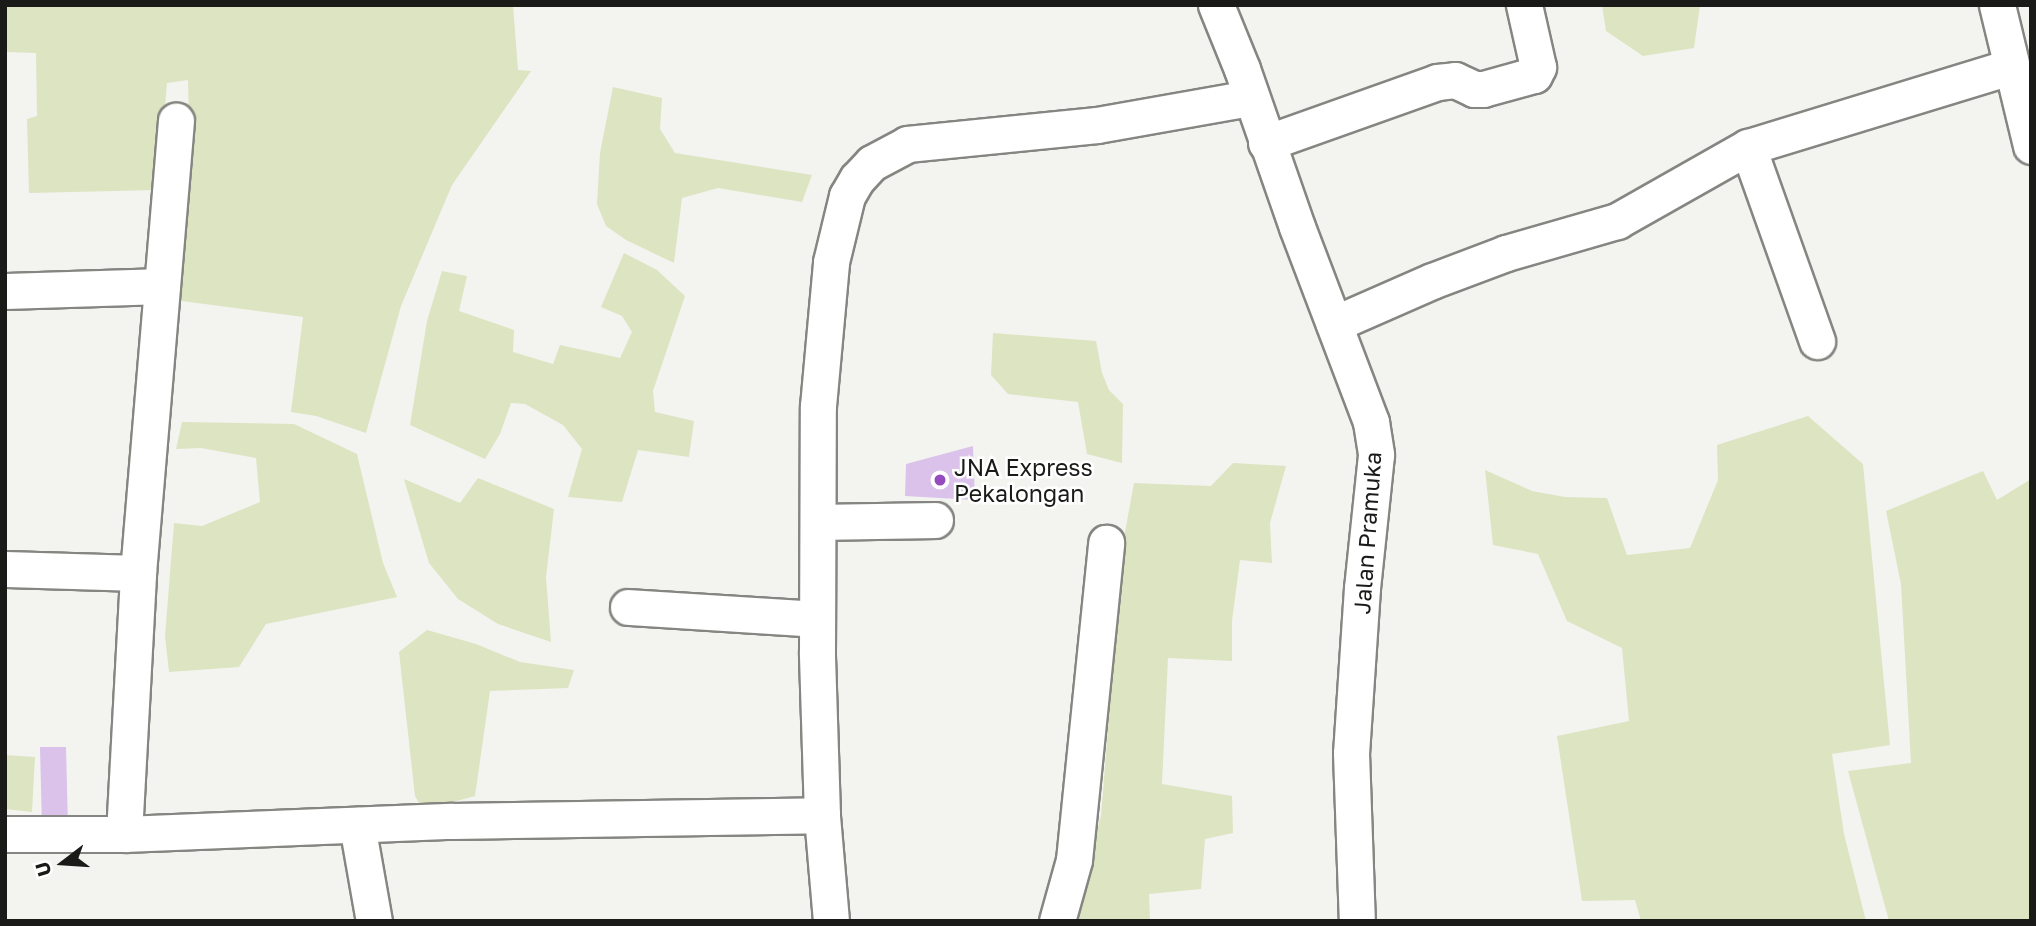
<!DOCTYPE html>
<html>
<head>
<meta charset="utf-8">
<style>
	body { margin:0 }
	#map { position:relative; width:2036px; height:926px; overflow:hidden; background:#f3f4ef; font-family:"Golos Text",sans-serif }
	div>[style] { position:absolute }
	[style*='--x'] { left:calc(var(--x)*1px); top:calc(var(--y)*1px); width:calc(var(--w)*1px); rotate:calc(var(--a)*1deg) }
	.green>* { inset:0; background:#dde4c2 }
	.building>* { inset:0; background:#dac2ea }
	.roads { filter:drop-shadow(2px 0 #858681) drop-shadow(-2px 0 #858681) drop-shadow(0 2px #858681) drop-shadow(0 -2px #858681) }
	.minor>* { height:35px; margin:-17.5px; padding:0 17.5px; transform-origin:17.5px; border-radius:17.5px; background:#fff }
	.dots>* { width:19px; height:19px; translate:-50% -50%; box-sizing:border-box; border:4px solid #fff; border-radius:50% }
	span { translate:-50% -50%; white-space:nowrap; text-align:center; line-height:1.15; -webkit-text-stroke:5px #fff; paint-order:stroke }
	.poi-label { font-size:23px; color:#1a1b19 }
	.left { translate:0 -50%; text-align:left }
	.street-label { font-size:23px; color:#1a1b19 }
	.frame { position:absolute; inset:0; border:7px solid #1a1b19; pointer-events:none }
	.north { position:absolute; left:28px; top:828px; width:70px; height:70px; -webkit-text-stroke:5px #fff; paint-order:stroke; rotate:253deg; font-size:19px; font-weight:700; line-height:28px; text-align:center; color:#1a1b19 }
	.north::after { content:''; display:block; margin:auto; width:24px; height:32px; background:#1a1b19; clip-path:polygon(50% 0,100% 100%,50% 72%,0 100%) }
</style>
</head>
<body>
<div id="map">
	<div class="green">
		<div style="clip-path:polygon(5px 5px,513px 5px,518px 70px,531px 71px,452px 185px,401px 306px,366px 433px,316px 416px,291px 412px,303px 317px,174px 300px,189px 124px,188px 80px,167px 83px,158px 190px,29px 193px,27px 119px,37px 116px,36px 53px,5px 52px)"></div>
		<div style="clip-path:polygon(1602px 5px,1700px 5px,1694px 48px,1643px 56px,1606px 31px)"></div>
		<div style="clip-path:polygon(613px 87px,662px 98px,660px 129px,675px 153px,812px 175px,802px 202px,718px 188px,682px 198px,674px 263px,626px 240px,606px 226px,597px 204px,600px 153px)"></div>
		<div style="clip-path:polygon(624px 253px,657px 270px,685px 296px,653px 391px,655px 412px,694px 421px,689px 457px,638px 450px,622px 502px,568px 497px,582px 449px,563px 425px,525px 404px,511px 403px,500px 434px,485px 459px,410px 425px,427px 321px,442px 271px,467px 276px,459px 311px,514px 330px,513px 352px,553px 364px,560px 345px,620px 358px,632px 332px,622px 316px,601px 307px)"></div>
		<div style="clip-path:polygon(993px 333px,1096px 341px,1102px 373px,1109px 390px,1123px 404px,1122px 463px,1087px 454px,1078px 402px,1008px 394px,991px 375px)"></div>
		<div style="clip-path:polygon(1808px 416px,1863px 464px,1890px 745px,1832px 754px,1844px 834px,1866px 921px,1641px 921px,1635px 900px,1582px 901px,1557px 736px,1629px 721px,1622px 648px,1567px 621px,1538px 554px,1493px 545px,1485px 470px,1532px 491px,1565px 497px,1607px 498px,1627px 555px,1690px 548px,1718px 480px,1717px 445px)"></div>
		<div style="clip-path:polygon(182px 422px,294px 424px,357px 454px,383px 563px,397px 597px,266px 624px,239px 667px,169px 672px,165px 636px,174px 523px,202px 526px,260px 502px,256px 458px,201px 448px,176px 449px)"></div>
		<div style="clip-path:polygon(1233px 463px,1286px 466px,1270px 523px,1272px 563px,1240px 560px,1232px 621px,1232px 661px,1168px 658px,1162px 784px,1232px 796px,1233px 833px,1205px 839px,1201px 889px,1149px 894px,1150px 921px,1072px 921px,1101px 816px,1123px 543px,1134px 483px,1211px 486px)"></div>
		<div style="clip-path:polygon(1983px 471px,1997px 500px,2031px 479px,2031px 921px,1889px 921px,1848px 771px,1911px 763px,1901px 584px,1886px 511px)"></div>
		<div style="clip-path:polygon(478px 478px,554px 509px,546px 577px,551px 642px,498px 624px,458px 599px,429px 563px,404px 479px,460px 503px)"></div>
		<div style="clip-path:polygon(427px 630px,476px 644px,520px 662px,574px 670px,568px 688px,490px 691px,475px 796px,423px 810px,415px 796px,399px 652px)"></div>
		<div style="clip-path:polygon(5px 755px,35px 757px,32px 812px,5px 809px)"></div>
	</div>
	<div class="building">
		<div style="clip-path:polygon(973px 446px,975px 500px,905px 496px,906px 464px)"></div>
		<div style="clip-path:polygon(40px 747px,66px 747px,68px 827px,42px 827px)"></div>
	</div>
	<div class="roads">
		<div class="minor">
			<div style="--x:1216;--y:5;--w:69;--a:67.9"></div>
			<div style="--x:1242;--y:69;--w:167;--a:70.8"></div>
			<div style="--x:1297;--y:227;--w:209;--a:69.2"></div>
			<div style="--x:1371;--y:422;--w:33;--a:81"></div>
			<div style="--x:1376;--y:455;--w:134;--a:96"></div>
			<div style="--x:1362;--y:588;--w:165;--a:93.8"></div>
			<div style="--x:1351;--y:753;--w:168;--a:88"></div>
			<div style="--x:1997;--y:5;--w:145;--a:76.4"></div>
			<div style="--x:1266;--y:143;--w:182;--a:-19.6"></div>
			<div style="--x:1437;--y:82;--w:18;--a:-6"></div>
			<div style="--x:1455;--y:80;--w:21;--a:25"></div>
			<div style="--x:1474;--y:89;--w:9;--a:0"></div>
			<div style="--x:1483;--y:89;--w:53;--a:-15.4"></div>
			<div style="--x:1534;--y:75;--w:9;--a:-63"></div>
			<div style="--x:1538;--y:67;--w:64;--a:-102.7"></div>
			<div style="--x:1748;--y:147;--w:206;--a:70.4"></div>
			<div style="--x:5;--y:291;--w:157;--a:-1.8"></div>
			<div style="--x:1334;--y:324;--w:107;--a:-23.7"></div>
			<div style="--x:1432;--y:281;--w:79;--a:-20.7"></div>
			<div style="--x:1506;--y:253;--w:116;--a:-16.1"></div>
			<div style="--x:1617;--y:221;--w:150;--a:-29.5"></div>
			<div style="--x:1748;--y:147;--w:274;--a:-17"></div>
			<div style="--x:818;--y:522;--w:117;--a:-1"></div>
			<div style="--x:5;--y:569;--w:133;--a:1.7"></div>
			<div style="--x:628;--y:607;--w:189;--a:3.6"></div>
			<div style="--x:357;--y:825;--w:97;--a:80"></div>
			<div style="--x:5;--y:834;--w:119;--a:0"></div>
			<div style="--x:124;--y:834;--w:328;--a:-2.3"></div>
			<div style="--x:452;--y:821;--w:370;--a:-0.9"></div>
			<div style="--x:124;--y:834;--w:261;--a:-86.9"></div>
			<div style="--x:138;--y:573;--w:454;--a:-85.2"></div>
			<div style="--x:831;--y:921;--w:106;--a:-94.9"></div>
			<div style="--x:822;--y:815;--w:163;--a:-91.8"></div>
			<div style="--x:817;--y:652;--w:246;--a:-89.8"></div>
			<div style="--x:818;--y:406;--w:145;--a:-84.8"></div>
			<div style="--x:831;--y:262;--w:68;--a:-76.4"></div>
			<div style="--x:847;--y:196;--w:20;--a:-60"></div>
			<div style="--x:857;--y:179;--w:22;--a:-47"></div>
			<div style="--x:872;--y:163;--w:40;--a:-28"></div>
			<div style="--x:907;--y:144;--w:191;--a:-5.7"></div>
			<div style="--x:1097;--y:125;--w:155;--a:-10"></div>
			<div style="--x:1057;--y:921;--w:63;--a:-74.4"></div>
			<div style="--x:1074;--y:860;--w:319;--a:-84.2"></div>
		</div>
	</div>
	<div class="dots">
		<div style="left:940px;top:480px;background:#964cbf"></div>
	</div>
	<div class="poi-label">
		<span class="left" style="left:954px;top:480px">JNA Express<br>Pekalongan</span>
	</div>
	<div class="street-label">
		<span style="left:1367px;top:533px;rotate:-86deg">Jalan Pramuka</span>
	</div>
	<div class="frame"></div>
	<div class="north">U</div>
</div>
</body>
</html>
